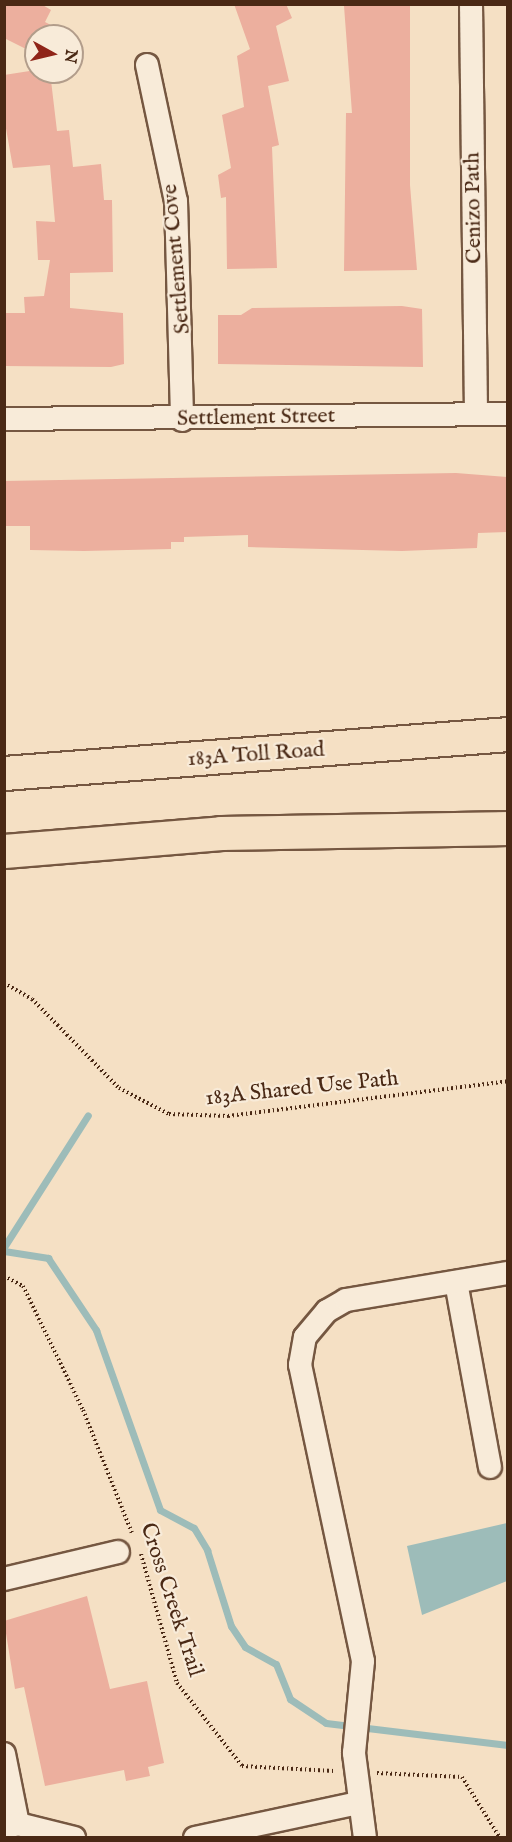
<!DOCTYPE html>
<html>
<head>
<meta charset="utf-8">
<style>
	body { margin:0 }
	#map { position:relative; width:512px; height:1842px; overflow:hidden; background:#f5e0c4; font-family:"IM FELL English",serif }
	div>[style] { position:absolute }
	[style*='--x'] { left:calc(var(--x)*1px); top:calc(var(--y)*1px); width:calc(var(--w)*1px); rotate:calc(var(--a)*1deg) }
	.water>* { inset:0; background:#9dbcb9 }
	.stream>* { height:7px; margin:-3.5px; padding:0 3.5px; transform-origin:3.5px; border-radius:3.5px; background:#9dbcb9 }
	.building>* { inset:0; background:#ecaf9e }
	.path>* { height:4px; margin-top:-2px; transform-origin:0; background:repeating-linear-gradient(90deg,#4a2915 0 1.5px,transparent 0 4.5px) }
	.roads { filter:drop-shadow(2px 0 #755741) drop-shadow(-2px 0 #755741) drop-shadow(0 2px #755741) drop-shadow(0 -2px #755741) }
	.minor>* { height:22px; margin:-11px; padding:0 11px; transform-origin:11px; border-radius:11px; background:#f8ebd9 }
	.motorway>* { height:33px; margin:-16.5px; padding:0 16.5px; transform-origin:16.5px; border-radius:16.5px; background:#f5e0c4 }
	span { translate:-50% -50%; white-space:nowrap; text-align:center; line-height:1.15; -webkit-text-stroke:4.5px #f8ebd9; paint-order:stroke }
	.street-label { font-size:22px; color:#4a2915 }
	.frame { position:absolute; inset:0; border:6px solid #4a2915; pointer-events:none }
	.north { position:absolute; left:24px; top:24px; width:60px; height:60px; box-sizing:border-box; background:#f8ebd9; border:2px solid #b29d8b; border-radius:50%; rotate:98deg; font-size:16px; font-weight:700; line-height:24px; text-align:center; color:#4a2915 }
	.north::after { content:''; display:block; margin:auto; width:21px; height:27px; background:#8f2418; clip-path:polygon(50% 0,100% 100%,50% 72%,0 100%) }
</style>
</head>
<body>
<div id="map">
	<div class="water">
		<div style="clip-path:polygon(507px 1523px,507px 1581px,422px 1615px,407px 1546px)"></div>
	</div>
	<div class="stream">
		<div style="--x:4;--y:1247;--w:156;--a:-57.5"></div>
		<div style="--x:4;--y:1251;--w:45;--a:9"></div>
		<div style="--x:48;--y:1258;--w:87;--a:56.3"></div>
		<div style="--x:96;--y:1330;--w:191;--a:70.4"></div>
		<div style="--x:160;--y:1510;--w:38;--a:28"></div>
		<div style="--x:194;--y:1528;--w:26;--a:59"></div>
		<div style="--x:207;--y:1550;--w:80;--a:72.5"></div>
		<div style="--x:231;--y:1626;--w:25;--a:56"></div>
		<div style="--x:245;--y:1647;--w:35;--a:29"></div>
		<div style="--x:276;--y:1664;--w:38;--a:68"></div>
		<div style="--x:290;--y:1699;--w:43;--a:33.7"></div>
		<div style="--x:326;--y:1723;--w:183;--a:6.9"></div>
	</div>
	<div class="building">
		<div style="clip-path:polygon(4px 4px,41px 4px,51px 10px,45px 22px,72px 36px,36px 36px,36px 54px,4px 38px)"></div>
		<div style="clip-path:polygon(234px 4px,286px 4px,292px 18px,276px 26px,289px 81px,268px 86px,279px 145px,272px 147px,277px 268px,227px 269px,226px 197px,221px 198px,218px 175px,231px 168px,222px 115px,244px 107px,237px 56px,250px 49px)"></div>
		<div style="clip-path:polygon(344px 6px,410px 6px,410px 185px,417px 270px,344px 271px,346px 113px,352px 113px)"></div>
		<div style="clip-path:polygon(36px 70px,50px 72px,57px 131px,69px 130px,73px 167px,101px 164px,104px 200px,112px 200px,113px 272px,70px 273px,70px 308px,123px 313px,124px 364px,111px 367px,4px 366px,4px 313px,25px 313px,24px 297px,44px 296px,50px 260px,38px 260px,36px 221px,55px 222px,50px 165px,13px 168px,4px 117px,4px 75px)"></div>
		<div style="clip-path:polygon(402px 306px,422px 309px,423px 367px,218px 364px,218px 315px,241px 315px,252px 308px)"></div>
		<div style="clip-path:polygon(456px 473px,507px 477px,507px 532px,478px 533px,477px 548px,402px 551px,248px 547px,248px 535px,184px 537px,184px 542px,171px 542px,171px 549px,84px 551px,30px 550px,30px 526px,4px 526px,4px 481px)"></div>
		<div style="clip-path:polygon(87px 1596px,110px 1689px,147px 1681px,164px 1763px,148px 1767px,150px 1776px,126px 1781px,124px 1770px,45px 1786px,24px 1687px,15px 1689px,4px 1621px)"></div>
	</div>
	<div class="path">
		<div style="--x:4;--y:983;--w:32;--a:30"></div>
		<div style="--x:32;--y:999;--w:124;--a:45.7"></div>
		<div style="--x:119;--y:1088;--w:56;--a:27.5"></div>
		<div style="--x:169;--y:1114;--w:59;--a:1.9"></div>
		<div style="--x:228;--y:1116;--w:282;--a:-7.1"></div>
		<div style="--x:4;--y:1276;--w:21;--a:28"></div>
		<div style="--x:23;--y:1286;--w:138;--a:64.2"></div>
		<div style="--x:83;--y:1410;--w:132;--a:68.3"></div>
		<div style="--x:141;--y:1554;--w:134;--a:74.4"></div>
		<div style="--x:177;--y:1683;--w:105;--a:51.9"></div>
		<div style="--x:242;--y:1766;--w:92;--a:3.1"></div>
		<div style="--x:377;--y:1773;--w:85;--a:2.7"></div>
		<div style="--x:462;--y:1777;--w:72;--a:58.1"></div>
	</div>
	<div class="roads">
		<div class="minor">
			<div style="--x:471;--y:4;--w:408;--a:89.3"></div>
			<div style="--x:147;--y:65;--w:139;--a:78"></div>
			<div style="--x:176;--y:201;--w:219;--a:88.4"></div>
			<div style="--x:4;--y:419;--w:504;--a:-0.57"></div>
			<div style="--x:456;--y:1282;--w:188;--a:79.6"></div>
			<div style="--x:4;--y:1579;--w:117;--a:-13.3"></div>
			<div style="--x:4;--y:1754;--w:71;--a:78.7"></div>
			<div style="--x:4;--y:1828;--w:15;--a:-16"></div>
			<div style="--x:18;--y:1824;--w:58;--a:14"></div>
			<div style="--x:195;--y:1838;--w:167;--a:-12.1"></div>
			<div style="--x:365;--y:1838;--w:86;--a:-97.4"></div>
			<div style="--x:354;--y:1753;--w:92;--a:-84.4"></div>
			<div style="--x:363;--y:1661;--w:303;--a:-102"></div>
			<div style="--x:300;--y:1365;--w:28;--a:-80"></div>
			<div style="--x:305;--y:1337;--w:34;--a:-50"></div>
			<div style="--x:327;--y:1311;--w:22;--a:-30"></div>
			<div style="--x:346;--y:1300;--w:164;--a:-9.5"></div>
		</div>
		<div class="motorway">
			<div style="--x:4;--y:773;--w:506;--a:-4.42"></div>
			<div style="--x:4;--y:851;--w:218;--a:-4.7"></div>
			<div style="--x:221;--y:833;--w:287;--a:-1"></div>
		</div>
	</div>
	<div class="street-label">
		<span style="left:474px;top:208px;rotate:-91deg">Cenizo Path</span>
		<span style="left:177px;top:259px;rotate:-95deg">Settlement Cove</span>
		<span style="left:256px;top:418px;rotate:-1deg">Settlement Street</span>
		<span style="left:256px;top:755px;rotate:-4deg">183A Toll Road</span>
		<span style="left:302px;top:1089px;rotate:-6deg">183A Shared Use Path</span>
		<span style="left:171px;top:1600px;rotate:72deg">Cross Creek Trail</span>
	</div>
	<div class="frame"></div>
	<div class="north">N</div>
</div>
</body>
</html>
